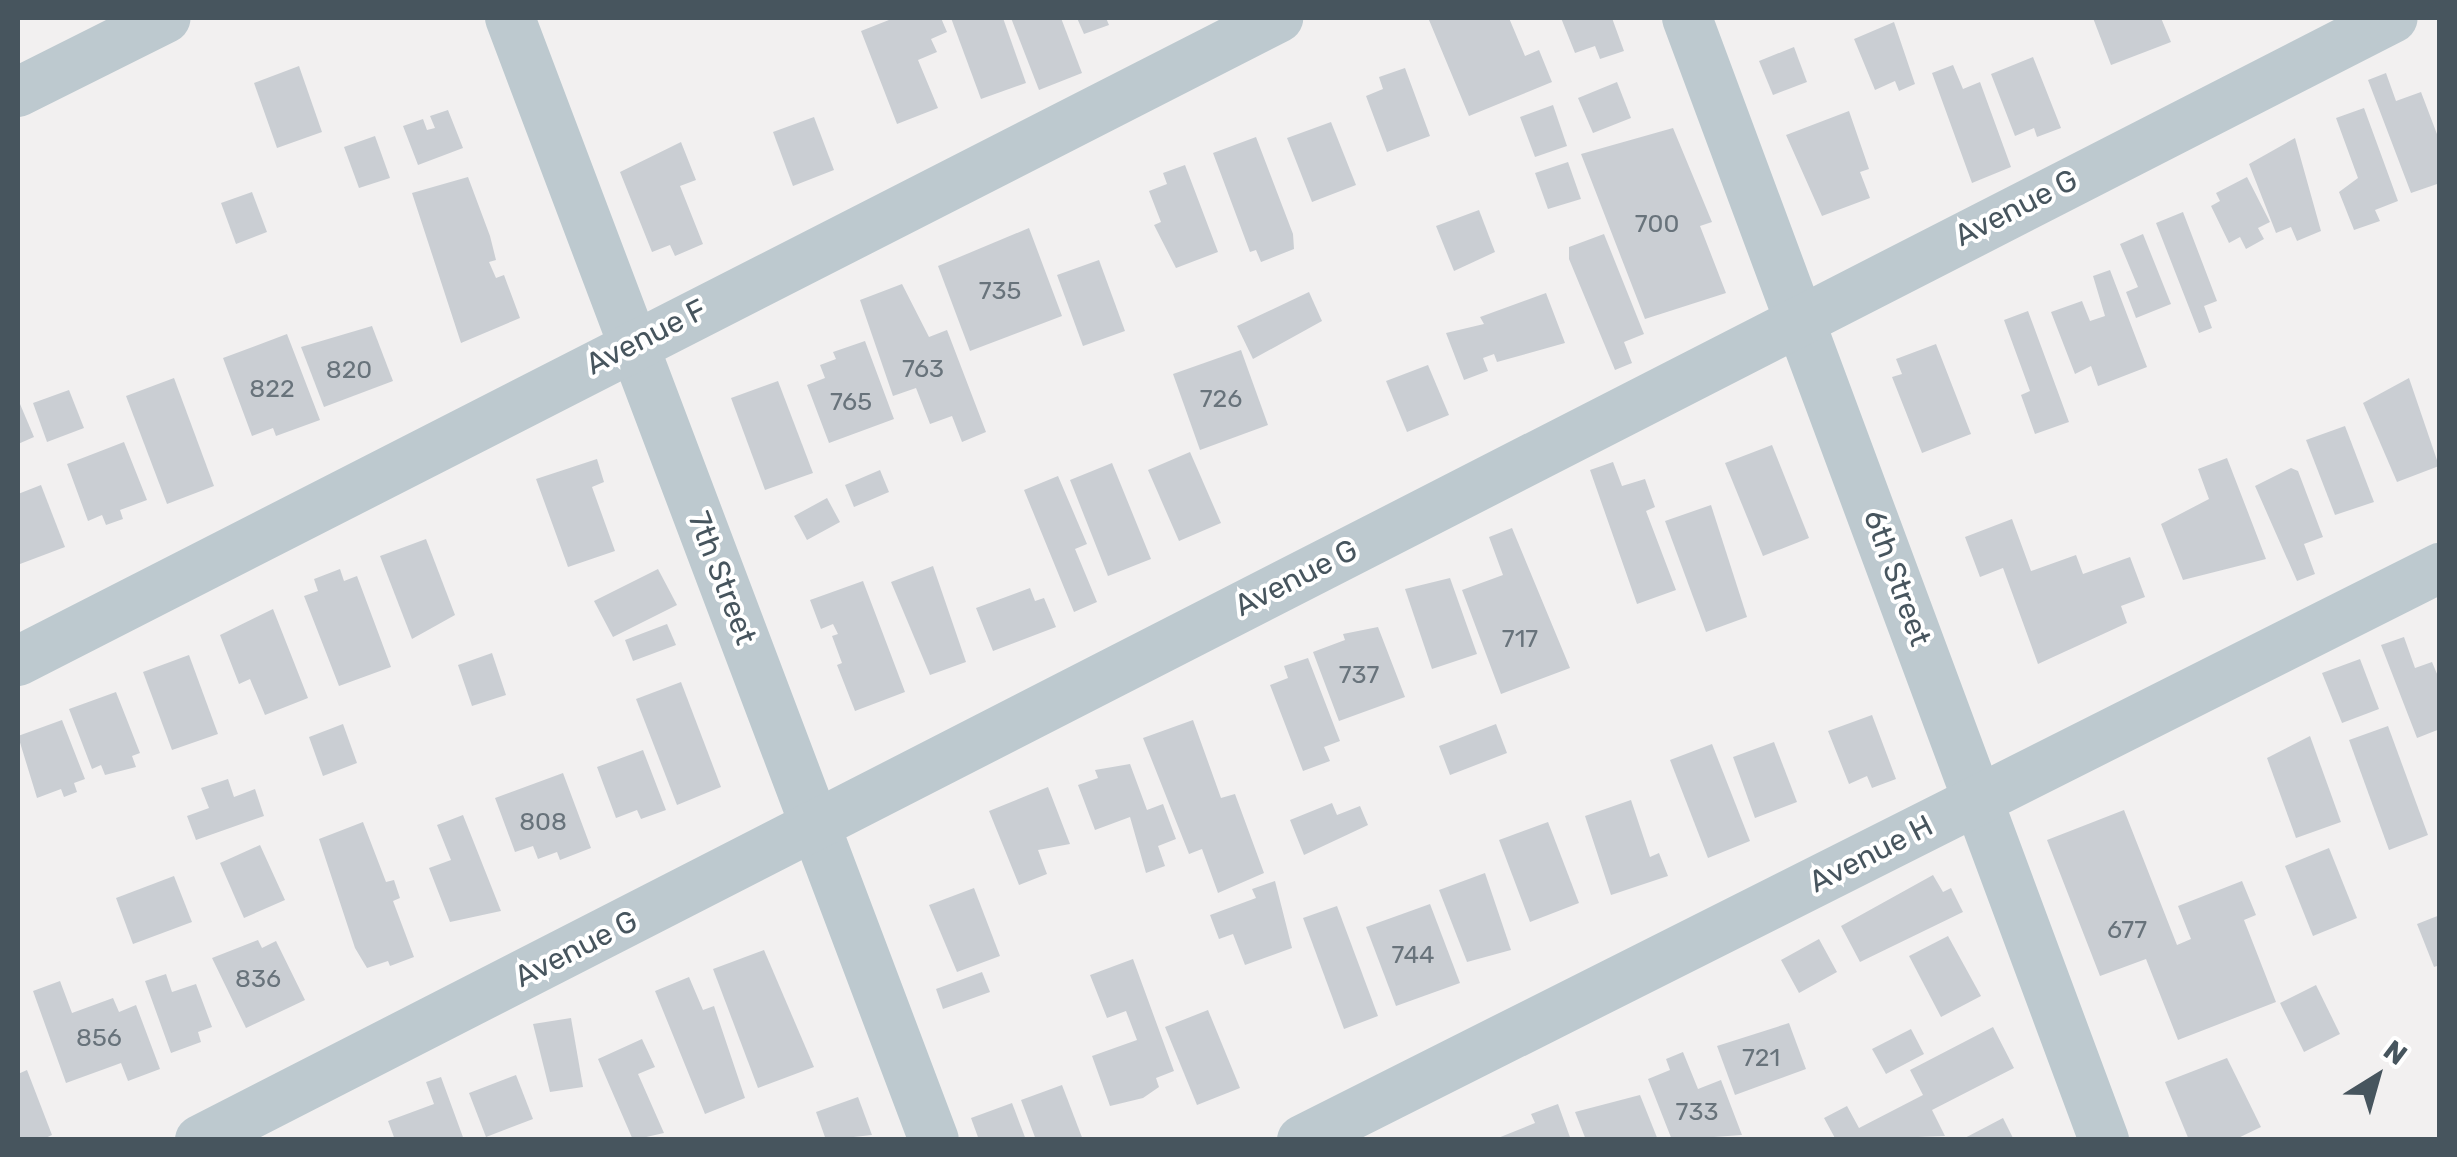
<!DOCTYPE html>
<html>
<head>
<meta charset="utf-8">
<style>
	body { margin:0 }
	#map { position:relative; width:2457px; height:1157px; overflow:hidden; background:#f2f0f0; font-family:Rubik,sans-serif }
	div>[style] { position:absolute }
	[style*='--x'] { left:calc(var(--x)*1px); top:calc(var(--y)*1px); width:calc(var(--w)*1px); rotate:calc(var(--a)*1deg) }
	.building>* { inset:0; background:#caced3 }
	.minor>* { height:50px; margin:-25px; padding:0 25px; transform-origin:25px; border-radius:25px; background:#bdc9cf }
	span { translate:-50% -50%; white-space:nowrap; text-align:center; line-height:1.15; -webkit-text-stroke:8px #fff; paint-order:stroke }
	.number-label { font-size:25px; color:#68737b }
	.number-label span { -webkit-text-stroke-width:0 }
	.street-label { font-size:30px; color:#47555e }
	.frame { position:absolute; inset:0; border:20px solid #47555e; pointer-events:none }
	.north { position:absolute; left:2327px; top:1027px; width:100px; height:100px; -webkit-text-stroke:8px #fff; paint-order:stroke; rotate:37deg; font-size:28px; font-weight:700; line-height:40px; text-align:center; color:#47555e }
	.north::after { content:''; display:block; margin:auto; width:35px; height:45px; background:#47555e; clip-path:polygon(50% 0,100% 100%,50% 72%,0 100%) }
</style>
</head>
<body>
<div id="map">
	<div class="building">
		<div style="clip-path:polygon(894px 18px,941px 18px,947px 32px,931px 39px,937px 52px,918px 60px,938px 108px,897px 124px,861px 31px)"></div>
		<div style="clip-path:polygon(951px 18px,1003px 18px,1026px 83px,981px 99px)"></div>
		<div style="clip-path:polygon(1011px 18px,1061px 18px,1082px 73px,1039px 90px)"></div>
		<div style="clip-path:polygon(1077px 18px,1106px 18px,1109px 25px,1084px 34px)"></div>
		<div style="clip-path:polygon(1435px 18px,1509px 18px,1525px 56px,1539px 50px,1552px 82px,1469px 116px,1429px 20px)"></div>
		<div style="clip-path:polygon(1561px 18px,1612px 18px,1624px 51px,1600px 59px,1595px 46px,1575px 53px)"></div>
		<div style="clip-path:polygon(2093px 18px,2161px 18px,2171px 42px,2111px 65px)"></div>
		<div style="clip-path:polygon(1894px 22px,1915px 84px,1899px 91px,1895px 81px,1875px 90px,1854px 39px)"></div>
		<div style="clip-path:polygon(1794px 47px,1807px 82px,1773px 95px,1759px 61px)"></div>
		<div style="clip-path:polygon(2033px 57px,2061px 128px,2037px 137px,2034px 128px,2015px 136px,1991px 74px)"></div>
		<div style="clip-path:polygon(1953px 65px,1963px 89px,1980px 82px,2011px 167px,1972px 183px,1932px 73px)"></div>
		<div style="clip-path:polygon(299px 66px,322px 132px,277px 148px,254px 83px)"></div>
		<div style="clip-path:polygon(1405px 68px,1430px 136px,1387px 152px,1366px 96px,1383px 89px,1379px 77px)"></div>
		<div style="clip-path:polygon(2386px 73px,2396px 101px,2421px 92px,2440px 142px,2440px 183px,2411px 193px,2368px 80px)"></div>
		<div style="clip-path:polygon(1617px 82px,1631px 118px,1593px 133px,1578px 98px)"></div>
		<div style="clip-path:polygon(1553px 105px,1567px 146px,1535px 157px,1520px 117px)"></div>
		<div style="clip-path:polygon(2364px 108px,2398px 201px,2375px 210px,2380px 221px,2354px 230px,2339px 192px,2358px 178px,2336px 118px)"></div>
		<div style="clip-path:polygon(448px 110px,463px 148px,418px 165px,403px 126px,423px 119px,427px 130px,435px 128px,430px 116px)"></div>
		<div style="clip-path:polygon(1849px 111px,1869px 169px,1860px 172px,1870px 198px,1822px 216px,1786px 135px)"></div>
		<div style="clip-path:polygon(814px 117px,834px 170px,793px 186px,773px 132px)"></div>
		<div style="clip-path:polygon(1331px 122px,1356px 185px,1312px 202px,1287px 138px)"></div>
		<div style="clip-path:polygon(1673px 128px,1712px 222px,1700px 226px,1726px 293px,1645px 319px,1581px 154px)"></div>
		<div style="clip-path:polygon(375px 136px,390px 178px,359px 188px,344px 147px)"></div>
		<div style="clip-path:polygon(1256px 137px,1293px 234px,1294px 249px,1261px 262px,1256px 250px,1250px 252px,1213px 153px)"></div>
		<div style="clip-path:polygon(2295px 138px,2321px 231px,2297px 241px,2291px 227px,2276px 233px,2249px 164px)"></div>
		<div style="clip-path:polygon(681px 142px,696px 180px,680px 186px,703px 244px,675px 256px,670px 245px,652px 252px,620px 172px)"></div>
		<div style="clip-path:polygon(1568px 162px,1581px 199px,1548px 209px,1535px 173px)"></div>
		<div style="clip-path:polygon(1185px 165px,1218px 252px,1176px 268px,1154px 225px,1161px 222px,1149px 191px,1167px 184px,1163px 173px)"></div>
		<div style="clip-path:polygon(468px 177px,490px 236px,496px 260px,489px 262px,496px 278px,504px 275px,520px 318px,461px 343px,412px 193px)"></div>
		<div style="clip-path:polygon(2247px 177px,2270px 222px,2258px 228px,2264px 239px,2246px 249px,2240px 237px,2229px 243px,2211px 206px,2220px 201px,2216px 193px)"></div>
		<div style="clip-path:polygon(252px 192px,267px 232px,236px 244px,221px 203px)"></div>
		<div style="clip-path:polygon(1479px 210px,1495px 252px,1454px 271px,1436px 226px)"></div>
		<div style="clip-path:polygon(2183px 212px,2217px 301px,2204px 306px,2212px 328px,2199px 333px,2156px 223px)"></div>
		<div style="clip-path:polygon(1029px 228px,1062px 316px,970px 351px,938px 266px)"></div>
		<div style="clip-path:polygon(1604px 234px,1644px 334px,1624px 342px,1632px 363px,1615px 370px,1569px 259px,1569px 247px)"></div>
		<div style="clip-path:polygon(2143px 234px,2171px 304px,2136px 318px,2126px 292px,2138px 287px,2120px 244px)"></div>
		<div style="clip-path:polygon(1099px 260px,1125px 331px,1083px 346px,1057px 275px)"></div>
		<div style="clip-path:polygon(2110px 270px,2147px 367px,2098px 386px,2091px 366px,2075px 374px,2051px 312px,2082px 301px,2090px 321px,2105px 316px,2093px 276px)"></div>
		<div style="clip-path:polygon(902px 284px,929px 337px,947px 330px,986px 432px,962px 442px,952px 416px,930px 424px,916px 388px,893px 396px,860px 300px)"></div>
		<div style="clip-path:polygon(1309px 292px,1322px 321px,1253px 359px,1237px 326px)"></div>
		<div style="clip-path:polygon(1546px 293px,1565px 343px,1497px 362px,1494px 354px,1483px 358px,1488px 371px,1464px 380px,1446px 333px,1484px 324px,1480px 317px)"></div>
		<div style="clip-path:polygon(2028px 311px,2069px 422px,2035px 434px,2021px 395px,2030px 391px,2004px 320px)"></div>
		<div style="clip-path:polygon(372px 326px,393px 381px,324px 407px,301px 347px)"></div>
		<div style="clip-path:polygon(287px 334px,320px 420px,276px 436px,273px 428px,252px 436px,223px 358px)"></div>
		<div style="clip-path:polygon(865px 341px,894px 419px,829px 443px,807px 385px,825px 378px,820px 365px,836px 359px,833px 352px)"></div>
		<div style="clip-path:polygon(1936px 344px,1971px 434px,1922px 453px,1892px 377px,1902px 374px,1896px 359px)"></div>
		<div style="clip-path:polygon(1241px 350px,1268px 425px,1200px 450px,1173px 374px)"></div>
		<div style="clip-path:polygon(1428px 365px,1449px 415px,1407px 432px,1386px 381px)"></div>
		<div style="clip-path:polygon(174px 378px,214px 486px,167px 504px,126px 396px)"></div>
		<div style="clip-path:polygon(2409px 378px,2439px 466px,2397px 482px,2363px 403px)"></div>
		<div style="clip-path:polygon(778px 381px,813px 473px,765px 490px,731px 398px)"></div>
		<div style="clip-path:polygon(69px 390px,84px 428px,47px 442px,33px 403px)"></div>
		<div style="clip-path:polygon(20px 404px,34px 437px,18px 444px,18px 405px)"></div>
		<div style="clip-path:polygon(2345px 426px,2374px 502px,2335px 515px,2306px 440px)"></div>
		<div style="clip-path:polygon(124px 442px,147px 500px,120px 510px,123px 519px,106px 525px,102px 515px,88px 521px,67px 464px)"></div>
		<div style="clip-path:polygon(1772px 445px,1809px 538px,1763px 556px,1725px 463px)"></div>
		<div style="clip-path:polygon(1190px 452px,1221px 523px,1179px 541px,1148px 470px)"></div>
		<div style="clip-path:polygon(2227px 458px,2266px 559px,2183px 580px,2161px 524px,2209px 499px,2198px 469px)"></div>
		<div style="clip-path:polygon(597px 459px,604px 482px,592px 487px,615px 551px,568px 567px,536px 479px)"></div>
		<div style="clip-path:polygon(1613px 462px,1622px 486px,1645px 479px,1655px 507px,1646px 511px,1676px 590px,1637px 604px,1590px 470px)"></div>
		<div style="clip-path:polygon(1112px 463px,1151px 559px,1108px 576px,1070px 480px)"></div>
		<div style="clip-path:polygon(2291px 468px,2298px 471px,2323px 537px,2304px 544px,2315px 574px,2297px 581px,2255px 486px)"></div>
		<div style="clip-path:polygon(880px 470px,889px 492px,854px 507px,845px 485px)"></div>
		<div style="clip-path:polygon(1058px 476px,1087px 544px,1075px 549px,1097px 602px,1074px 612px,1024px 490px)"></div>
		<div style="clip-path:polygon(41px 485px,65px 547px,20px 564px,18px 494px)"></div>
		<div style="clip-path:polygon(827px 498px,840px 522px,807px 540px,794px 516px)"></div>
		<div style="clip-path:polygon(1711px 505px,1747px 617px,1706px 632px,1665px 521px)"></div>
		<div style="clip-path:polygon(2012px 519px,2031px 571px,2076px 555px,2083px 574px,2130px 557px,2145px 597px,2121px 606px,2127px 623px,2038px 664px,2003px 568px,1980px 577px,1965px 537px)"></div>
		<div style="clip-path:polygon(1512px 528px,1570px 668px,1501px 694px,1462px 590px,1503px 575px,1489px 537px)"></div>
		<div style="clip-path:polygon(426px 539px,455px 615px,412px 639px,380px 556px)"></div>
		<div style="clip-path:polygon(933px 566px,966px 662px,930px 675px,891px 582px)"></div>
		<div style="clip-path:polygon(340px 569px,344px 581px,357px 576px,391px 667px,339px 686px,304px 596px,318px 591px,314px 579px)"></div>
		<div style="clip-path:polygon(658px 569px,677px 605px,613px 637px,594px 601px)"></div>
		<div style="clip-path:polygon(1450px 578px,1477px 654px,1432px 669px,1405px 589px)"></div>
		<div style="clip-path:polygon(863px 581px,905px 692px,855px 711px,837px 665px,842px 663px,832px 636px,838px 634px,833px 624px,821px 629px,810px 600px)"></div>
		<div style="clip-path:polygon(1030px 588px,1035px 601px,1044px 598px,1056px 627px,993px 651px,976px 608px)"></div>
		<div style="clip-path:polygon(273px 609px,308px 698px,265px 715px,250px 679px,239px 684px,220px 635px)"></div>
		<div style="clip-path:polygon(667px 624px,676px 645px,633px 661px,625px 640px)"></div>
		<div style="clip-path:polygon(1378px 627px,1405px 697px,1339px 721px,1313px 652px,1345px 640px,1343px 634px)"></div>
		<div style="clip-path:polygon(2404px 637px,2415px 668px,2432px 662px,2440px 681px,2440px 729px,2417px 738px,2381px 645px)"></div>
		<div style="clip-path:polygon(492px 653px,506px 695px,472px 706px,458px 665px)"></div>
		<div style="clip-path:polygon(189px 655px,218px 734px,172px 750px,143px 672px)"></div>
		<div style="clip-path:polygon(1308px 658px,1340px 741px,1324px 747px,1330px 761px,1303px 771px,1270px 685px,1288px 678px,1284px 666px)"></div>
		<div style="clip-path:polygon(2360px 659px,2379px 709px,2342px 723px,2322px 673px)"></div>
		<div style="clip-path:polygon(681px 682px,721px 787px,677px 805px,636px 699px)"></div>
		<div style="clip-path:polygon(116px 692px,140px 753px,132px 756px,136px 767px,105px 775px,101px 765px,92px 769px,69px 709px)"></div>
		<div style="clip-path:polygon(1872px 715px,1896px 779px,1872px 788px,1867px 776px,1849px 784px,1828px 731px)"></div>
		<div style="clip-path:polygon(62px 720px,85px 779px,74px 783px,77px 792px,64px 797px,61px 789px,37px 798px,18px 736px)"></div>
		<div style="clip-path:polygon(1193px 720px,1221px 798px,1235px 794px,1264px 873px,1218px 893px,1202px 849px,1189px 854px,1143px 738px)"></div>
		<div style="clip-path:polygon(343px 724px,357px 763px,323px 776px,309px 737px)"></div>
		<div style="clip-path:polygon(1496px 724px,1507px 753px,1450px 775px,1439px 746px)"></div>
		<div style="clip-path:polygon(2388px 726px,2428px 835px,2389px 850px,2349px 740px)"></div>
		<div style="clip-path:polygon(2310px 736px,2341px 822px,2296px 838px,2267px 758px)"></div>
		<div style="clip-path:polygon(1774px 742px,1797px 802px,1755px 818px,1733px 757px)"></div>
		<div style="clip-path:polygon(1712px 744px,1750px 841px,1708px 858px,1670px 760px)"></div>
		<div style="clip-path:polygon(643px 750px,666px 810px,641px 819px,637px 810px,616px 818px,597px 767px)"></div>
		<div style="clip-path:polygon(1130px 764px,1147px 810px,1163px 804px,1176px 839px,1158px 846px,1165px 866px,1146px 873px,1130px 817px,1095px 830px,1078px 785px,1098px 778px,1095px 770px)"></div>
		<div style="clip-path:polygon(563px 773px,591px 848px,560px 860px,557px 852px,538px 859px,533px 846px,515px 852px,495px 798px)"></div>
		<div style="clip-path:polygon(228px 779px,234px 797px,255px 789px,264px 816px,196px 840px,187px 816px,209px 808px,201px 788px)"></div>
		<div style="clip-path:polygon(1048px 787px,1070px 844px,1038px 850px,1047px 874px,1019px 885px,989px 811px)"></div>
		<div style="clip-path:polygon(1631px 800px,1650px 857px,1659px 853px,1668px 876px,1611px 895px,1585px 816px)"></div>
		<div style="clip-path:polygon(1332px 803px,1337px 815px,1360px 806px,1368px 825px,1304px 855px,1290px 820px)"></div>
		<div style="clip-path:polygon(2124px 810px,2177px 945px,2191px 939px,2178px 906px,2242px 881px,2256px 915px,2244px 920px,2276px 1002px,2178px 1040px,2146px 959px,2100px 976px,2047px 840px)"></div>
		<div style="clip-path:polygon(463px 815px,501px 911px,450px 922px,429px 868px,451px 860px,437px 825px)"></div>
		<div style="clip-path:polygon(363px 822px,386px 882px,394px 880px,400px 898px,393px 901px,414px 957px,390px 966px,388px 961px,367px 968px,355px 948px,319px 839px)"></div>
		<div style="clip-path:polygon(1548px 822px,1579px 903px,1530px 922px,1499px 840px)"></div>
		<div style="clip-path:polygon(260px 845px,285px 900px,244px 918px,220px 863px)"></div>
		<div style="clip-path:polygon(2329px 848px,2357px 918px,2313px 936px,2285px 866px)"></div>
		<div style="clip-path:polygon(1485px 873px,1511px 950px,1467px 962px,1439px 890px)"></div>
		<div style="clip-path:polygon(1933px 875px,1943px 892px,1951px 888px,1963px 912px,1860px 962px,1841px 926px)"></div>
		<div style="clip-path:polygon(174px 876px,192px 922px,133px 944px,116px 898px)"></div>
		<div style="clip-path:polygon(1275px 881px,1292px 948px,1245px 965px,1233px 934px,1219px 939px,1210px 915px,1256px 898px,1252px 889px)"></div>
		<div style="clip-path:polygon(974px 888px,1000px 956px,957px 972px,929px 905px)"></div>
		<div style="clip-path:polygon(1430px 904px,1460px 983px,1396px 1006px,1366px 927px)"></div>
		<div style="clip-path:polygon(1337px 906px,1378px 1016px,1344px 1029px,1303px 918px)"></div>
		<div style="clip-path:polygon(2440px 915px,2440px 965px,2434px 967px,2417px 924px)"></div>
		<div style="clip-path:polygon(1948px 936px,1981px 996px,1941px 1017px,1909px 956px)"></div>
		<div style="clip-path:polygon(1819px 939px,1837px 972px,1799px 993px,1781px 960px)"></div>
		<div style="clip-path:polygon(258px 940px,262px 948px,276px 941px,305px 1000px,246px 1028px,212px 958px)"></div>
		<div style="clip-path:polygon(764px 950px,814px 1067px,758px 1088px,713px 969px)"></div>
		<div style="clip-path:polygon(1133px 959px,1174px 1071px,1156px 1078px,1159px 1087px,1143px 1098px,1110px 1106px,1092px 1056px,1137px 1040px,1126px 1011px,1107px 1018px,1090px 975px)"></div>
		<div style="clip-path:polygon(982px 972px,990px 992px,943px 1009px,936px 989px)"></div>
		<div style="clip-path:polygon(166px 974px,172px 992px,196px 984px,212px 1027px,198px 1032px,201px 1042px,171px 1053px,145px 981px)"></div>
		<div style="clip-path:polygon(689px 977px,703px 1010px,714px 1006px,745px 1098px,705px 1114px,655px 991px)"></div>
		<div style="clip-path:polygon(60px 981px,72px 1013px,113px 998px,119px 1012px,136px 1005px,160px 1069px,128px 1081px,121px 1063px,66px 1083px,33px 991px)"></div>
		<div style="clip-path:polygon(2316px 985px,2340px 1034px,2304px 1052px,2280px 1003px)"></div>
		<div style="clip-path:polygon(1208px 1010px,1240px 1088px,1197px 1105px,1165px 1027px)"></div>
		<div style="clip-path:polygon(571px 1018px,583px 1087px,550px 1092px,533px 1024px)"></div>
		<div style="clip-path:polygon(1789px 1023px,1806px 1069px,1735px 1095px,1717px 1046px)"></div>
		<div style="clip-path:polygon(1993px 1027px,2014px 1068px,1932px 1110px,1945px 1136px,1836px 1140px,1824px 1118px,1847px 1106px,1859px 1128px,1923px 1095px,1910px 1070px)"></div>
		<div style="clip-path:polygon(1911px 1029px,1924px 1054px,1886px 1074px,1872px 1049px)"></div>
		<div style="clip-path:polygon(642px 1039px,655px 1067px,638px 1074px,664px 1133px,633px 1140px,598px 1059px)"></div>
		<div style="clip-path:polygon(1683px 1052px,1698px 1089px,1721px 1080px,1742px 1135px,1672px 1140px,1648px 1079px,1670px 1070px,1666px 1059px)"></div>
		<div style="clip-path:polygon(2227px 1058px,2261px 1127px,2234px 1140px,2189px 1140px,2165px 1082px)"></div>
		<div style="clip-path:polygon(27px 1070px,52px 1135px,41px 1140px,18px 1140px,18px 1074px)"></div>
		<div style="clip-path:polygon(516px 1075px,533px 1119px,486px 1137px,469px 1093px)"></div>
		<div style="clip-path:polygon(441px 1077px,464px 1140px,395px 1140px,388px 1121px,434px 1104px,426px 1082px)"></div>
		<div style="clip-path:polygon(1062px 1085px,1083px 1140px,1036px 1140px,1021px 1100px)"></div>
		<div style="clip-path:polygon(1640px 1095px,1658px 1140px,1586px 1140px,1575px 1112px)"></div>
		<div style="clip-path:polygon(858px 1097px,872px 1135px,826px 1140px,816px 1112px)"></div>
		<div style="clip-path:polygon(1012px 1103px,1026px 1140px,979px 1140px,971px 1118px)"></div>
		<div style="clip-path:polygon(1558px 1104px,1571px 1140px,1493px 1140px,1535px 1123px,1531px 1114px)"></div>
		<div style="clip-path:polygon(2003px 1118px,2014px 1140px,1961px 1140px)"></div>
	</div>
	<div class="minor">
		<div style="--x:510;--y:18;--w:1199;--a:69.3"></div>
		<div style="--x:1687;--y:18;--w:1197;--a:69.61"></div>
		<div style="--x:18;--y:92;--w:165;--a:-26.6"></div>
		<div style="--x:18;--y:661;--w:1415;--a:-27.04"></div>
		<div style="--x:200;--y:1140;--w:2463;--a:-27.1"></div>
		<div style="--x:1302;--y:1140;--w:1274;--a:-26.69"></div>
	</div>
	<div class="number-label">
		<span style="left:1657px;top:224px">700</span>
		<span style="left:1000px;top:291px">735</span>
		<span style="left:923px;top:369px">763</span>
		<span style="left:349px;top:370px">820</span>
		<span style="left:272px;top:389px">822</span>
		<span style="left:1221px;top:399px">726</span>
		<span style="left:851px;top:402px">765</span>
		<span style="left:1520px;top:639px">717</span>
		<span style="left:1359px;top:675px">737</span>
		<span style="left:543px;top:822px">808</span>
		<span style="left:2127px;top:930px">677</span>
		<span style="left:1413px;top:955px">744</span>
		<span style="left:258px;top:979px">836</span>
		<span style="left:99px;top:1038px">856</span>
		<span style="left:1761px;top:1058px">721</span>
		<span style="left:1697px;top:1112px">733</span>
	</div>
	<div class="street-label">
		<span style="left:2016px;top:208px;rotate:-27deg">Avenue G</span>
		<span style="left:646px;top:337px;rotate:-27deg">Avenue F</span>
		<span style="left:722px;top:578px;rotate:69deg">7th Street</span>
		<span style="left:1296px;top:578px;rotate:-27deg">Avenue G</span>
		<span style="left:1897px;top:578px;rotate:70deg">6th Street</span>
		<span style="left:1871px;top:854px;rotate:-27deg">Avenue H</span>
		<span style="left:576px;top:949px;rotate:-27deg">Avenue G</span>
	</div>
	<div class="frame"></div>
	<div class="north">N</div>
</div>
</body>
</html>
